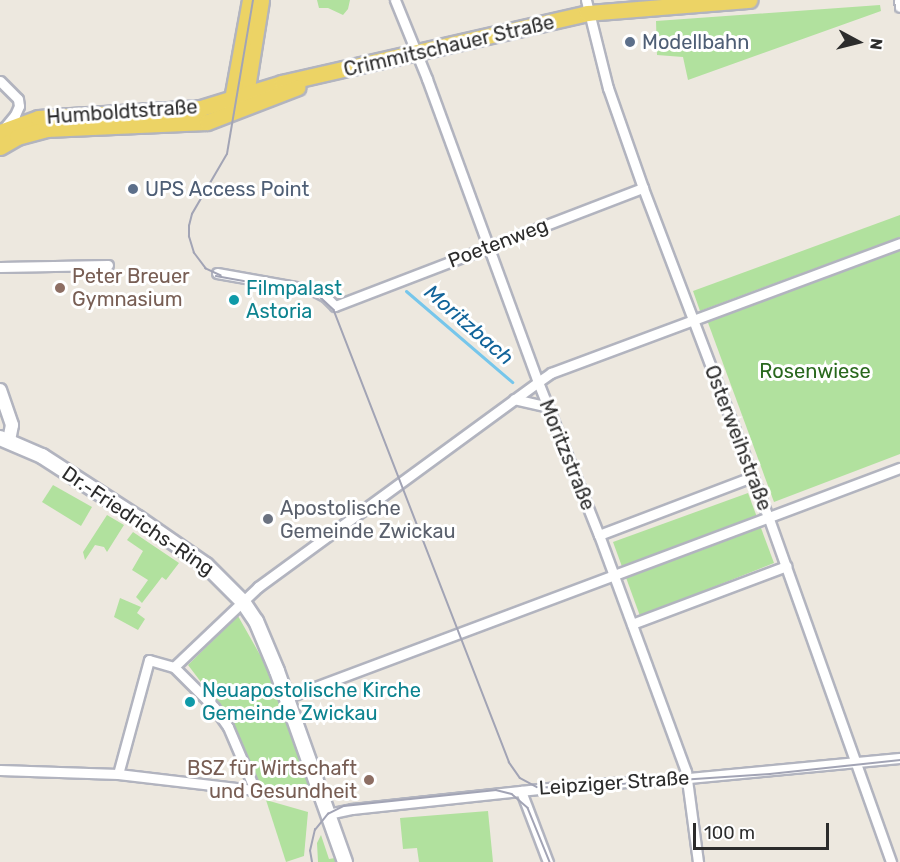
<!DOCTYPE html>
<html>
<head>
<meta charset="utf-8">
<style>
	body { margin:0 }
	#map { position:relative; width:900px; height:862px; overflow:hidden; background:#ede8df; font-family:Rubik,sans-serif }
	div>[style] { position:absolute }
	[style*='--x'] { left:calc(var(--x)*1px); top:calc(var(--y)*1px); width:calc(var(--w)*1px); rotate:calc(var(--a)*1deg) }
	.green>* { inset:0; background:#b1e19e }
	.stream>* { height:3px; margin:-1.5px; padding:0 1.5px; transform-origin:1.5px; border-radius:1.5px; background:#76c6eb }
	.roads { filter:drop-shadow(2px 0 #b2b4bf) drop-shadow(-2px 0 #b2b4bf) drop-shadow(0 2px #b2b4bf) drop-shadow(0 -2px #b2b4bf) }
	.minor>* { height:9px; margin:-4.5px; padding:0 4.5px; transform-origin:4.5px; border-radius:4.5px; background:#fff }
	.tertiary>* { height:12px; margin:-6px; padding:0 6px; transform-origin:6px; border-radius:6px; background:#fff }
	.secondary>* { height:14px; margin:-7px; padding:0 7px; transform-origin:7px; border-radius:7px; background:#fff }
	.primary>* { height:15px; margin:-7.5px; padding:0 7.5px; transform-origin:7.5px; border-radius:7.5px; background:#ecd365 }
	.tram>* { height:1.5px; margin:-0.75px; padding:0 0.75px; transform-origin:0.75px; border-radius:0.75px; background:#a2a4b5 }
	.dots>* { width:16px; height:16px; translate:-50% -50%; box-sizing:border-box; border:3px solid #fff; border-radius:50% }
	span { translate:-50% -50%; white-space:nowrap; text-align:center; line-height:1.15; -webkit-text-stroke:6px #fff; paint-order:stroke }
	.service-label { font-size:20px; color:#4e5e75 }
	.left { translate:0 -50%; text-align:left }
	.street-label { font-size:20px; color:#2c2c2c }
	.education-label { font-size:20px; color:#785e54 }
	.right { translate:-100% -50%; text-align:right }
	.culture-label { font-size:20px; color:#0d838f }
	.park-label { font-size:20px; color:#29681d }
	.worship-label { font-size:20px; color:#5b616d }
	.water-label { font-size:21px; color:#12649a; font-style:italic }
	.north { position:absolute; left:828px; top:12px; width:60px; height:60px; -webkit-text-stroke:4px #fff; paint-order:stroke; rotate:97deg; font-size:16px; font-weight:700; line-height:24px; text-align:center; color:#2c2c2c }
	.north::after { content:''; display:block; margin:auto; width:21px; height:27px; background:#2c2c2c; clip-path:polygon(50% 0,100% 100%,50% 72%,0 100%) }
	.scale { position:absolute; left:693px; top:823px; width:136px; height:27px; box-sizing:border-box; border:3px solid #2c2c2c; border-top:0; padding-left:8px; font-size:18px; line-height:21px; white-space:nowrap; color:#2c2c2c; -webkit-text-stroke:4px #fff; paint-order:stroke }
</style>
</head>
<body>
<div id="map">
	<div class="green">
		<div style="clip-path:polygon(317px 0,350px 0,348px 9px,343px 15px,328px 8px,319px 8px)"></div>
		<div style="clip-path:polygon(880px 5px,881px 11px,688px 80px,683px 57px,657px 55px,656px 21px)"></div>
		<div style="clip-path:polygon(900px 215px,900px 237px,700px 311px,693px 291px)"></div>
		<div style="clip-path:polygon(900px 248px,900px 454px,774px 502px,707px 320px)"></div>
		<div style="clip-path:polygon(53px 485px,92px 507px,81px 526px,42px 502px)"></div>
		<div style="clip-path:polygon(748px 493px,774px 563px,640px 616px,613px 542px)"></div>
		<div style="clip-path:polygon(107px 515px,124px 525px,107px 552px,104px 547px,95px 545px,85px 560px,83px 552px)"></div>
		<div style="clip-path:polygon(133px 532px,179px 563px,166px 580px,162px 577px,142px 603px,136px 597px,148px 580px,132px 570px,143px 551px,127px 540px)"></div>
		<div style="clip-path:polygon(120px 598px,141px 607px,137px 613px,145px 619px,138px 630px,114px 617px)"></div>
		<div style="clip-path:polygon(238px 616px,272px 676px,313px 797px,260px 788px,233px 724px,188px 665px)"></div>
		<div style="clip-path:polygon(266px 800px,308px 812px,304px 856px,286px 862px)"></div>
		<div style="clip-path:polygon(488px 811px,493px 862px,419px 862px,417px 848px,403px 849px,400px 818px)"></div>
		<div style="clip-path:polygon(321px 835px,329px 859px,335px 858px,337px 862px,318px 862px,317px 843px)"></div>
	</div>
	<div class="stream">
		<div style="--x:406;--y:291;--w:140;--a:40.6"></div>
	</div>
	<div class="roads">
		<div class="minor">
			<div style="--x:395;--y:0;--w:85;--a:67.9"></div>
			<div style="--x:427;--y:79;--w:323;--a:69.9"></div>
			<div style="--x:538;--y:382;--w:165;--a:68.3"></div>
			<div style="--x:599;--y:535;--w:252;--a:69.8"></div>
			<div style="--x:686;--y:772;--w:91;--a:82.4"></div>
			<div style="--x:586;--y:0;--w:91;--a:76"></div>
			<div style="--x:608;--y:88;--w:106;--a:70.7"></div>
			<div style="--x:643;--y:188;--w:354;--a:69.2"></div>
			<div style="--x:769;--y:519;--w:364;--a:70.4"></div>
			<div style="--x:899;--y:0;--w:7;--a:82"></div>
			<div style="--x:0;--y:81;--w:25;--a:45"></div>
			<div style="--x:18;--y:99;--w:7;--a:82"></div>
			<div style="--x:19;--y:106;--w:10;--a:114"></div>
			<div style="--x:15;--y:115;--w:17;--a:130"></div>
			<div style="--x:0;--y:267;--w:108;--a:-1.1"></div>
			<div style="--x:217;--y:273;--w:97;--a:10"></div>
			<div style="--x:313;--y:290;--w:13;--a:27"></div>
			<div style="--x:325;--y:296;--w:14;--a:45"></div>
			<div style="--x:335;--y:306;--w:330;--a:-21"></div>
			<div style="--x:514;--y:399;--w:35;--a:13"></div>
			<div style="--x:599;--y:535;--w:164;--a:-20.8"></div>
			<div style="--x:632;--y:624;--w:165;--a:-20.6"></div>
			<div style="--x:286;--y:698;--w:656;--a:-20.54"></div>
			<div style="--x:0;--y:770;--w:118;--a:1.9"></div>
			<div style="--x:118;--y:774;--w:138;--a:6.7"></div>
			<div style="--x:255;--y:790;--w:69;--a:-113.2"></div>
			<div style="--x:228;--y:727;--w:24;--a:-125"></div>
			<div style="--x:214;--y:707;--w:57;--a:-135"></div>
			<div style="--x:118;--y:774;--w:118;--a:-74.8"></div>
			<div style="--x:149;--y:660;--w:26;--a:16"></div>
			<div style="--x:174;--y:667;--w:116;--a:-43.6"></div>
			<div style="--x:258;--y:587;--w:347;--a:-36.2"></div>
			<div style="--x:538;--y:382;--w:16;--a:-35"></div>
			<div style="--x:551;--y:373;--w:372;--a:-20.4"></div>
			<div style="--x:521;--y:791;--w:76;--a:69.2"></div>
			<div style="--x:328;--y:814;--w:25;--a:-12"></div>
			<div style="--x:352;--y:809;--w:216;--a:-6.1"></div>
			<div style="--x:567;--y:786;--w:121;--a:-3.8"></div>
			<div style="--x:688;--y:778;--w:213;--a:-5.4"></div>
		</div>
		<div class="tertiary">
			<div style="--x:0;--y:390;--w:37;--a:71"></div>
			<div style="--x:12;--y:425;--w:15;--a:101"></div>
		</div>
		<div class="secondary">
			<div style="--x:0;--y:438;--w:46;--a:23.2"></div>
			<div style="--x:42;--y:456;--w:114;--a:32.9"></div>
			<div style="--x:138;--y:518;--w:83;--a:34.7"></div>
			<div style="--x:206;--y:565;--w:52;--a:45"></div>
			<div style="--x:243;--y:602;--w:23;--a:56"></div>
			<div style="--x:256;--y:621;--w:54;--a:67.2"></div>
			<div style="--x:277;--y:671;--w:203;--a:70.4"></div>
		</div>
		<div class="primary">
			<div style="--x:242;--y:102;--w:9;--a:-63"></div>
			<div style="--x:246;--y:94;--w:95;--a:-80.9"></div>
			<div style="--x:234;--y:107;--w:8;--a:-104"></div>
			<div style="--x:232;--y:99;--w:101;--a:-79.7"></div>
			<div style="--x:0;--y:132;--w:40;--a:-20.2"></div>
			<div style="--x:38;--y:118;--w:163;--a:-3.5"></div>
			<div style="--x:201;--y:108;--w:85;--a:-17.2"></div>
			<div style="--x:282;--y:83;--w:313;--a:-12.9"></div>
			<div style="--x:587;--y:13;--w:163;--a:-4.6"></div>
			<div style="--x:0;--y:147;--w:20;--a:-30"></div>
			<div style="--x:17;--y:137;--w:30;--a:-15"></div>
			<div style="--x:46;--y:129;--w:161;--a:-2.5"></div>
			<div style="--x:207;--y:122;--w:97;--a:-21"></div>
		</div>
	</div>
	<div class="tram">
		<div style="--x:216;--y:276;--w:103;--a:10.1"></div>
		<div style="--x:317;--y:294;--w:23;--a:43"></div>
		<div style="--x:334;--y:310;--w:485;--a:68.8"></div>
		<div style="--x:509;--y:762;--w:19;--a:55"></div>
		<div style="--x:520;--y:778;--w:19;--a:28"></div>
		<div style="--x:537;--y:787;--w:23;--a:2"></div>
		<div style="--x:560;--y:788;--w:210;--a:-3.8"></div>
		<div style="--x:770;--y:774;--w:131;--a:-6.1"></div>
		<div style="--x:221;--y:276;--w:17;--a:-155"></div>
		<div style="--x:206;--y:269;--w:20;--a:-127"></div>
		<div style="--x:194;--y:253;--w:17;--a:-107"></div>
		<div style="--x:189;--y:237;--w:11;--a:-90"></div>
		<div style="--x:189;--y:226;--w:12;--a:-76"></div>
		<div style="--x:192;--y:214;--w:69;--a:-59.7"></div>
		<div style="--x:227;--y:154;--w:156;--a:-80.4"></div>
		<div style="--x:312;--y:862;--w:11;--a:-100"></div>
		<div style="--x:310;--y:851;--w:22;--a:-77"></div>
		<div style="--x:315;--y:830;--w:21;--a:-51"></div>
		<div style="--x:328;--y:814;--w:18;--a:-27"></div>
		<div style="--x:344;--y:806;--w:153;--a:-6"></div>
		<div style="--x:496;--y:790;--w:16;--a:14"></div>
		<div style="--x:512;--y:794;--w:21;--a:41"></div>
		<div style="--x:528;--y:808;--w:58;--a:67.8"></div>
	</div>
	<div class="dots">
		<div style="left:630px;top:42px;background:#5c6f8a"></div>
		<div style="left:133px;top:189px;background:#5c6f8a"></div>
		<div style="left:60px;top:288px;background:#8d6e63"></div>
		<div style="left:234px;top:300px;background:#0f9aa8"></div>
		<div style="left:268px;top:519px;background:#6b7280"></div>
		<div style="left:190px;top:702px;background:#0f9aa8"></div>
		<div style="left:369px;top:780px;background:#8d6e63"></div>
	</div>
	<div class="service-label">
		<span class="left" style="left:642px;top:42px">Modellbahn</span>
		<span class="left" style="left:145px;top:189px">UPS Access Point</span>
	</div>
	<div class="street-label">
		<span style="left:449px;top:46px;rotate:-13deg">Crimmitschauer Straße</span>
		<span style="left:122px;top:112px;rotate:-4deg">Humboldtstraße</span>
		<span style="left:498px;top:243px;rotate:-21deg">Poetenweg</span>
		<span style="left:738px;top:438px;rotate:69deg">Osterweihstraße</span>
		<span style="left:567px;top:455px;rotate:68deg">Moritzstraße</span>
		<span style="left:138px;top:521px;rotate:34deg">Dr.-Friedrichs-Ring</span>
		<span style="left:614px;top:783px;rotate:-4deg">Leipziger Straße</span>
	</div>
	<div class="education-label">
		<span class="left" style="left:72px;top:288px">Peter Breuer<br>Gymnasium</span>
		<span class="right" style="left:357px;top:780px">BSZ für Wirtschaft<br>und Gesundheit</span>
	</div>
	<div class="culture-label">
		<span class="left" style="left:246px;top:300px">Filmpalast<br>Astoria</span>
		<span class="left" style="left:202px;top:702px">Neuapostolische Kirche<br>Gemeinde Zwickau</span>
	</div>
	<div class="park-label">
		<span style="left:815px;top:371px">Rosenwiese</span>
	</div>
	<div class="worship-label">
		<span class="left" style="left:280px;top:520px">Apostolische<br>Gemeinde Zwickau</span>
	</div>
	<div class="water-label">
		<span style="left:469px;top:325px;rotate:41deg">Moritzbach</span>
	</div>
	<div class="north">N</div>
	<div class="scale">100 m</div>
</div>
</body>
</html>
